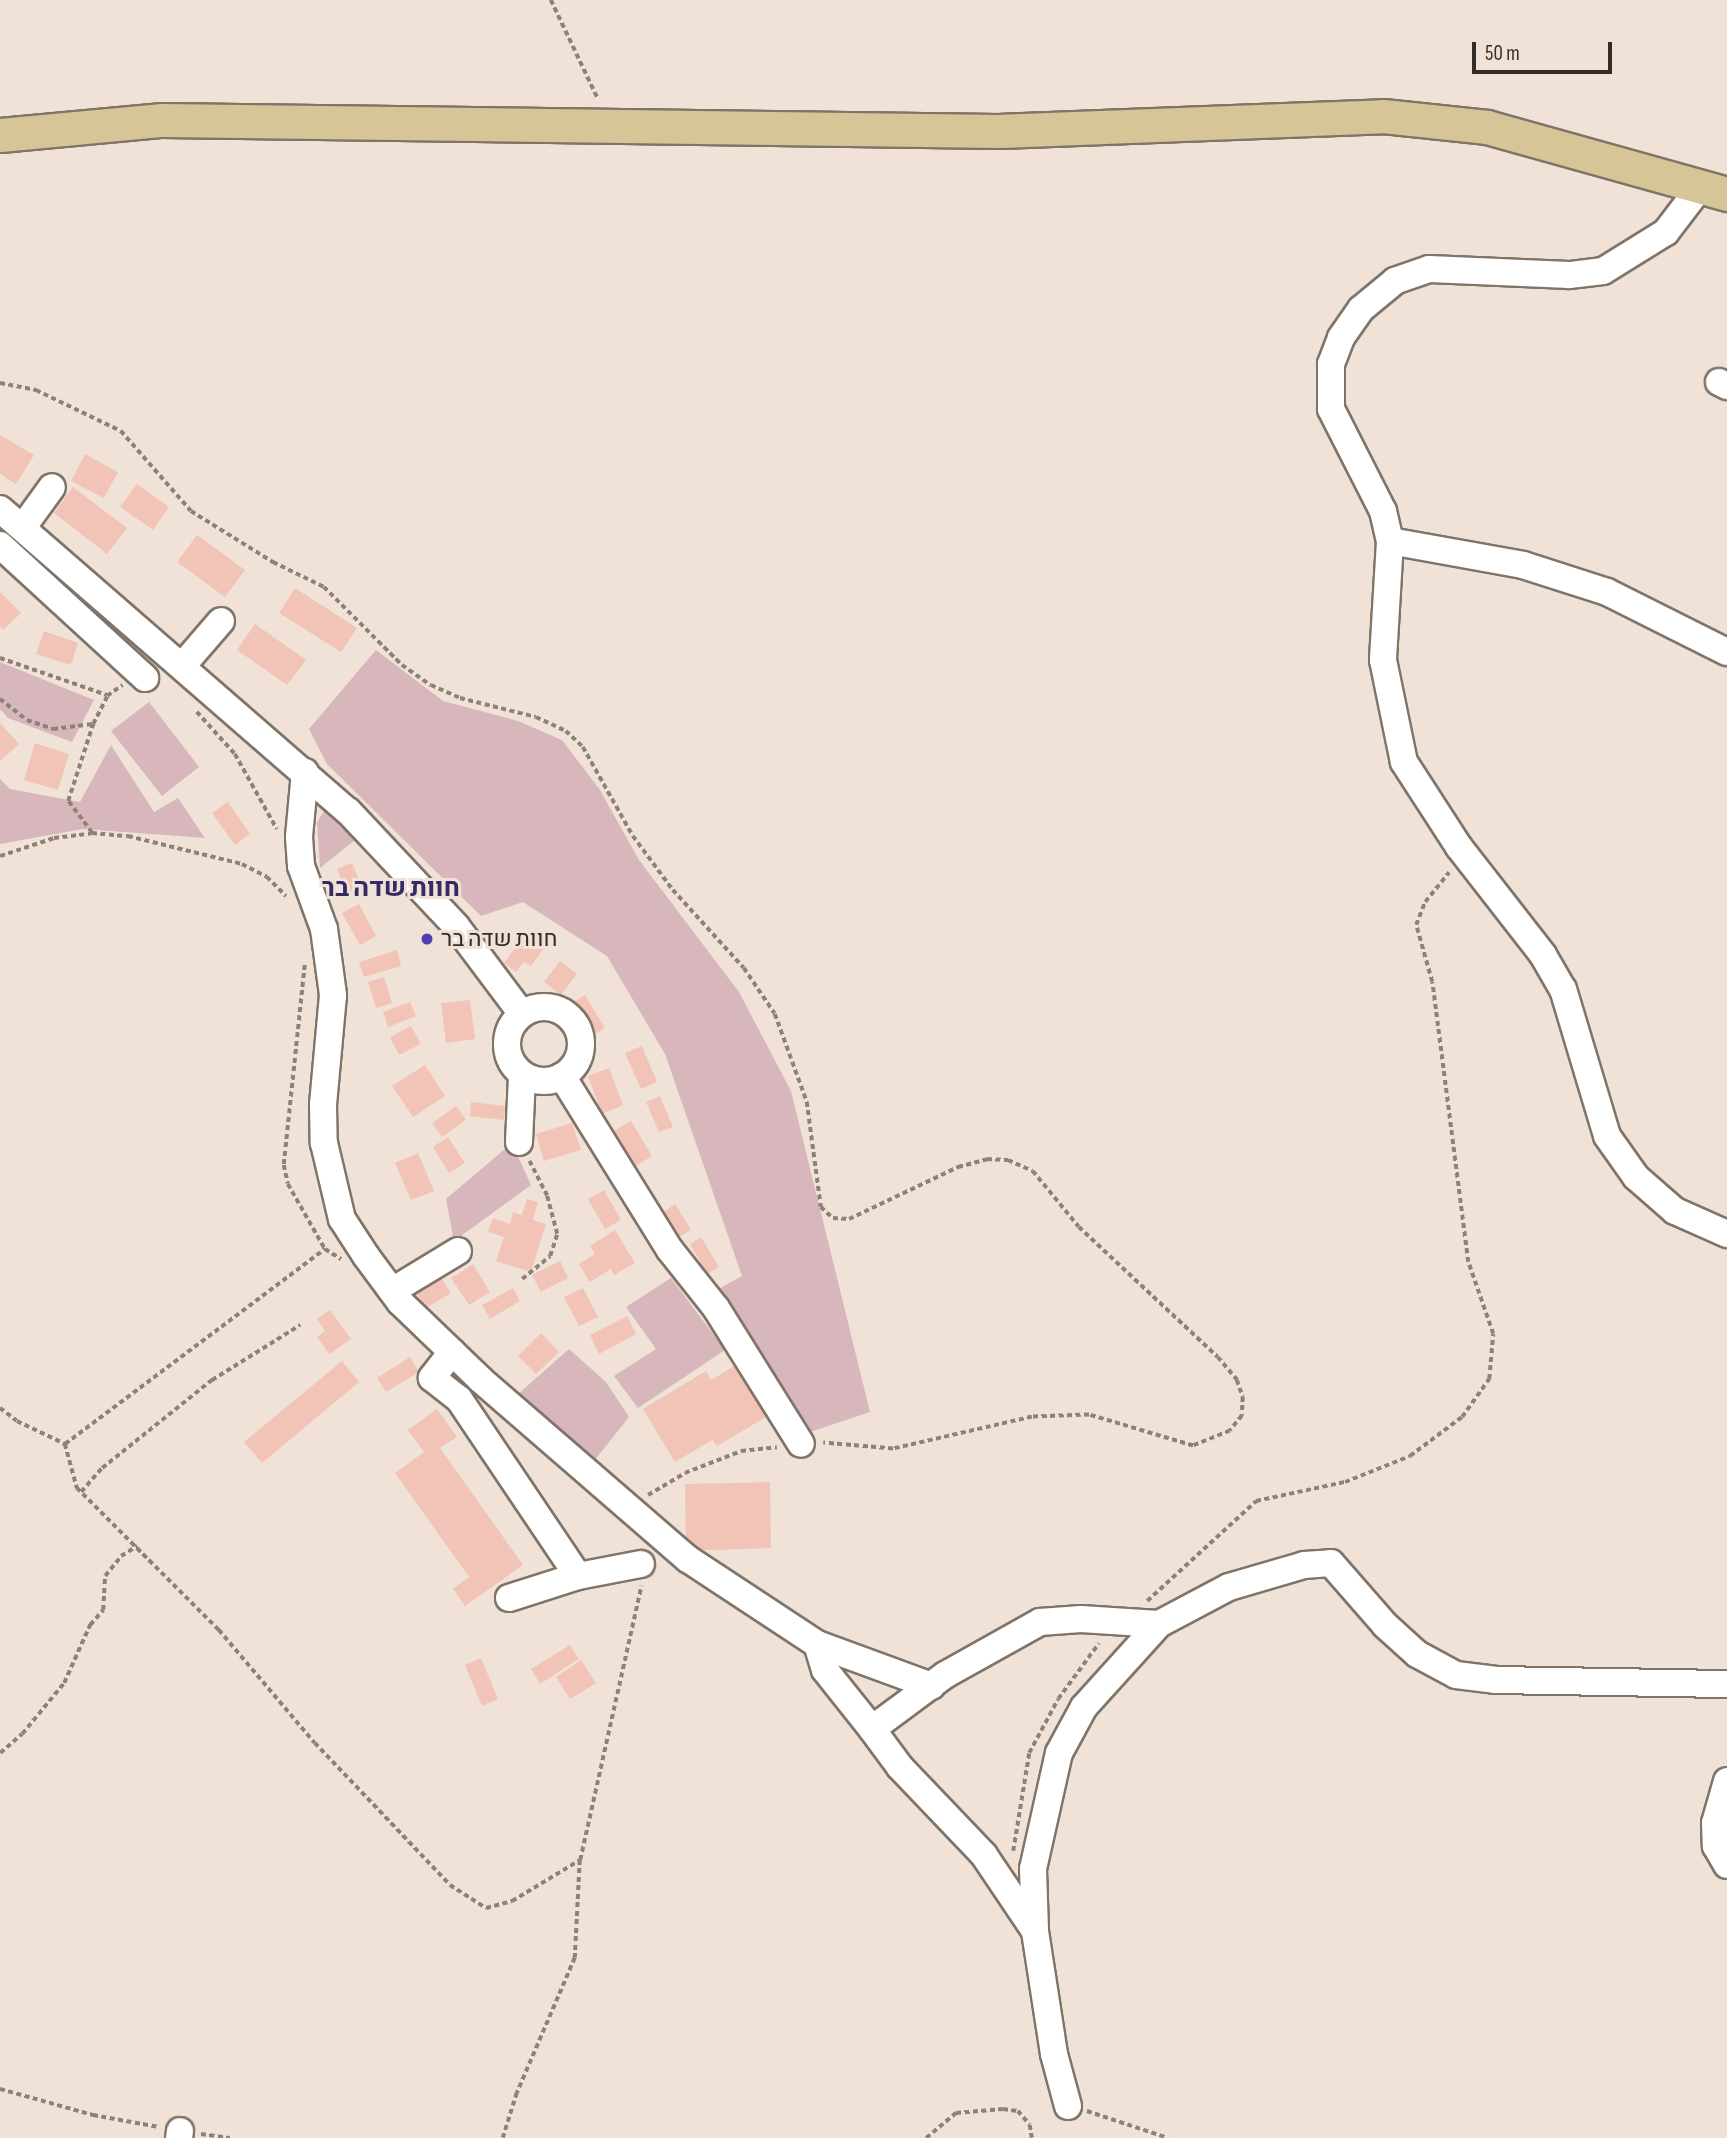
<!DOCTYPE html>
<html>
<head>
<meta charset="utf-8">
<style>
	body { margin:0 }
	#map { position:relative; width:1727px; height:2138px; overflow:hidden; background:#f0e2d6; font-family:"Sofia Sans Condensed",Heebo,sans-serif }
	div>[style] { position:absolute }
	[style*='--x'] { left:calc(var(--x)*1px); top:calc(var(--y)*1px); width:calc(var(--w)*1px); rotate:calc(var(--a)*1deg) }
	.green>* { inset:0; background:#d7b7bc }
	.building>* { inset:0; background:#f2c4b8 }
	.path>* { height:3.5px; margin-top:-1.75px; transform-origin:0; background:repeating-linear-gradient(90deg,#8c827a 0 5px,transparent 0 8.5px) }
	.roads { filter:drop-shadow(2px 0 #807469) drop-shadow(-2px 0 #807469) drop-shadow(0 2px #807469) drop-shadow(0 -2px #807469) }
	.minor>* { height:26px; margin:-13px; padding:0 13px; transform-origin:13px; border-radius:13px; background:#fff }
	.minor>.ring { margin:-13px; padding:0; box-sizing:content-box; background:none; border:26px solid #fff; border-radius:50% }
	.major>* { height:33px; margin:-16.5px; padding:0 16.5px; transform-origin:16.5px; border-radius:16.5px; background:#d6c597 }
	.dots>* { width:19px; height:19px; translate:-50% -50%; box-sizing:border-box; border:4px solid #f0e2d6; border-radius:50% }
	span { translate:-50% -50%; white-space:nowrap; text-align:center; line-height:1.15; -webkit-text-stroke:6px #f0e2d6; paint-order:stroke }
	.poi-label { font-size:23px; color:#322d28 }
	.left { translate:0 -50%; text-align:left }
	.quarter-label { font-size:26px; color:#332b66; font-weight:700 }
	.scale { position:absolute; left:1472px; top:42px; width:140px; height:32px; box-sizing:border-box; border:4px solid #322d28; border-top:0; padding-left:9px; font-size:21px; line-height:24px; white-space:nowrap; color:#322d28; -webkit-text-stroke:5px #f0e2d6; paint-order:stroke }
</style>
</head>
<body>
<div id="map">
	<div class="green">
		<div style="clip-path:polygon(376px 650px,443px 701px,518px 721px,562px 740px,600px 790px,639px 860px,739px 992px,791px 1091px,870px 1412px,807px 1433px,720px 1288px,742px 1276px,665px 1054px,607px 956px,523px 902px,481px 916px,327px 764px,309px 729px)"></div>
		<div style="clip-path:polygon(0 662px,94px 700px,72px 742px,8px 718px,0 709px)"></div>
		<div style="clip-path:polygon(149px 702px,199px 767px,162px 796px,111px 731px)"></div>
		<div style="clip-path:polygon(111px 745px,154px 812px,178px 798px,205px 838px,83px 829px,0 844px,0 779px,10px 789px,80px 802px)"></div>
		<div style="clip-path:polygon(327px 807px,356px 839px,320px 868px,317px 822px)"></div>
		<div style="clip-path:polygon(512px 1143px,531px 1185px,454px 1241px,446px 1199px)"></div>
		<div style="clip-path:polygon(671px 1278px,725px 1350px,638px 1408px,614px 1376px,656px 1349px,626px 1307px)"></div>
		<div style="clip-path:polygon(569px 1349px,606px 1382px,629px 1417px,594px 1461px,517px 1395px)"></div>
	</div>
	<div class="building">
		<div style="clip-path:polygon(0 435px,34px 455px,16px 484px,0 474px)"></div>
		<div style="clip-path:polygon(85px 454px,118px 472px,104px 498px,71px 481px)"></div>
		<div style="clip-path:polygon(137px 484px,169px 507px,153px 530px,120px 507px)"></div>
		<div style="clip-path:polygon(73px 487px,127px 528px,107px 554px,54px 513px)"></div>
		<div style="clip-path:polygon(197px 535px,245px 570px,225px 597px,177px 562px)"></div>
		<div style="clip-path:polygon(295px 588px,357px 628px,341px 652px,279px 613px)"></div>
		<div style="clip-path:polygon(0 592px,21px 613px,3px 630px,0 626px)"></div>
		<div style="clip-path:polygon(255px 624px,306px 660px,287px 685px,237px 650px)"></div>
		<div style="clip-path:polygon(44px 631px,78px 643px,71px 665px,36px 654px)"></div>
		<div style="clip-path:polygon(0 723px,19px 744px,0 761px)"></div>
		<div style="clip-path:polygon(35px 743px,69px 754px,58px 790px,24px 780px)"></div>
		<div style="clip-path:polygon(228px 802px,250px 834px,235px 845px,212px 813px)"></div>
		<div style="clip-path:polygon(352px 863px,362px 887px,347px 893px,337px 869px)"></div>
		<div style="clip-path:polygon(359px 904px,376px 936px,360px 945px,342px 913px)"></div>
		<div style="clip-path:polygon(528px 930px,547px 944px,531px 966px,524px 962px,516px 972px,504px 963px)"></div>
		<div style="clip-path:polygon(397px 950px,401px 966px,364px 977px,359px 962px)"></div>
		<div style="clip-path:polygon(560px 961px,577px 974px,561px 995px,544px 982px)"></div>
		<div style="clip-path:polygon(384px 977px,392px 1003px,376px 1008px,368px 982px)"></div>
		<div style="clip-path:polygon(585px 995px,605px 1028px,592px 1036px,572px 1003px)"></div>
		<div style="clip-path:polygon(470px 1000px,475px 1039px,446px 1043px,441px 1003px)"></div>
		<div style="clip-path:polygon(410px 1002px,416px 1016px,388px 1027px,383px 1012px)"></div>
		<div style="clip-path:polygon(411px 1026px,421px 1044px,399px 1055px,390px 1037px)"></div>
		<div style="clip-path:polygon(642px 1046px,657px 1082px,641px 1089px,625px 1053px)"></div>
		<div style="clip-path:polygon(425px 1065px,445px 1096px,413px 1117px,392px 1086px)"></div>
		<div style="clip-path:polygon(609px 1068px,623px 1105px,602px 1114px,588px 1076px)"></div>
		<div style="clip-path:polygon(660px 1096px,673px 1127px,659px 1132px,646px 1102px)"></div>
		<div style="clip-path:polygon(471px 1102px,505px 1106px,504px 1120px,470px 1116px)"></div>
		<div style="clip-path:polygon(456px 1106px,466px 1120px,442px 1137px,432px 1123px)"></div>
		<div style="clip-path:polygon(631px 1121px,652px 1156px,631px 1169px,609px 1134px)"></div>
		<div style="clip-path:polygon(572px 1123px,581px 1150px,544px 1161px,536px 1134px)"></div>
		<div style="clip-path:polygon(448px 1137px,465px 1163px,449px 1173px,433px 1147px)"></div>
		<div style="clip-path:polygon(418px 1153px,434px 1191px,411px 1200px,395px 1163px)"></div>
		<div style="clip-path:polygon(604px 1190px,621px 1220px,605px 1229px,588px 1199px)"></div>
		<div style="clip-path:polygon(527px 1199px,538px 1202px,533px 1220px,546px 1224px,531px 1272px,496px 1261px,504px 1237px,488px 1232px,493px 1218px,510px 1224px,513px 1212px,522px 1215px)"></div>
		<div style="clip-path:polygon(675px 1204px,691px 1230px,677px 1238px,662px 1213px)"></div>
		<div style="clip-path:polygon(615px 1230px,635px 1263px,614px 1275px,611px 1269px,590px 1282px,579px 1264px,595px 1254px,590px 1246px)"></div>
		<div style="clip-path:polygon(701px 1237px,719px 1267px,707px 1274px,690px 1244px)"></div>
		<div style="clip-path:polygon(560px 1261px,568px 1278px,541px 1292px,532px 1275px)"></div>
		<div style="clip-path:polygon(473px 1264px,490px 1292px,469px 1305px,451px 1278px)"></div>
		<div style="clip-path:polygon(442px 1279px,451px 1293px,426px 1308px,417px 1294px)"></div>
		<div style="clip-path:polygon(513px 1288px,520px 1301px,490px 1319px,482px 1305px)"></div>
		<div style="clip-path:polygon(583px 1288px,598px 1317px,579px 1326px,564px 1297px)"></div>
		<div style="clip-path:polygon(330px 1310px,351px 1339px,329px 1354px,317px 1337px,325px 1331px,317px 1319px)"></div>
		<div style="clip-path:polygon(627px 1316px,636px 1334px,599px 1354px,590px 1335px)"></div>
		<div style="clip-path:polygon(541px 1333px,559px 1352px,536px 1374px,518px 1356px)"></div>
		<div style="clip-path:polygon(410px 1357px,419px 1372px,386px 1392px,377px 1378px)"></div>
		<div style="clip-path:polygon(342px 1361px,359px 1382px,262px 1463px,244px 1442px)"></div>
		<div style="clip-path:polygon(738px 1364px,769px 1415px,717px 1446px,712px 1440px,675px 1462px,643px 1409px,706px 1371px,711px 1380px)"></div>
		<div style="clip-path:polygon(437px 1409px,457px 1437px,440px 1448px,523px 1565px,465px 1606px,453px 1589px,469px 1577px,395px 1473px,424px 1452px,408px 1430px)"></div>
		<div style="clip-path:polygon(770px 1482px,771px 1548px,686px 1551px,685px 1484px)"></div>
		<div style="clip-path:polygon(570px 1645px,579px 1659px,540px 1684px,531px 1669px)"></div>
		<div style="clip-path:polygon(481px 1658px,498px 1699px,482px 1706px,465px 1665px)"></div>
		<div style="clip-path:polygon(581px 1660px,596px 1683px,570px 1699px,556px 1677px)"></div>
	</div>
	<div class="path">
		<div style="--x:551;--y:0;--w:110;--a:64.6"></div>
		<div style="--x:0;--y:383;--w:37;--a:11"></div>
		<div style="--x:36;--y:390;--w:94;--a:25.8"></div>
		<div style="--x:121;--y:431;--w:106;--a:48.8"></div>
		<div style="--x:191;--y:511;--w:97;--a:31.9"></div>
		<div style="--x:273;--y:562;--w:57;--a:26.1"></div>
		<div style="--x:324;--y:587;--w:110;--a:45"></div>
		<div style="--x:402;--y:665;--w:35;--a:35"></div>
		<div style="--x:431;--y:685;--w:32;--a:24"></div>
		<div style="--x:460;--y:698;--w:78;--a:14"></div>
		<div style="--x:536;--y:717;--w:33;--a:25"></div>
		<div style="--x:566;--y:731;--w:23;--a:43"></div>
		<div style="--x:583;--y:747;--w:102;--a:60.7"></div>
		<div style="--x:633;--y:836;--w:67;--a:53.5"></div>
		<div style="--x:673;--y:890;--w:105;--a:47.7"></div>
		<div style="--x:744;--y:968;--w:55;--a:56"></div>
		<div style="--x:775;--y:1014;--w:94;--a:70"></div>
		<div style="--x:807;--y:1102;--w:106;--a:82.4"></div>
		<div style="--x:821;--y:1207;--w:16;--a:43"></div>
		<div style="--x:833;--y:1218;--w:16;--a:4"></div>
		<div style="--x:849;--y:1219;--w:121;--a:-25.5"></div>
		<div style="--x:958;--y:1167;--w:30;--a:-15"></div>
		<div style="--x:987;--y:1159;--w:21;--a:3"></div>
		<div style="--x:1008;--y:1160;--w:27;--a:24"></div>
		<div style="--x:1033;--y:1171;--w:72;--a:50.6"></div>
		<div style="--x:1079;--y:1227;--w:190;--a:43.1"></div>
		<div style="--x:1218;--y:1357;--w:30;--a:50"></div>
		<div style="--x:1237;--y:1380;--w:18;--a:71"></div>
		<div style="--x:1243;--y:1397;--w:19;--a:93"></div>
		<div style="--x:1242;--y:1416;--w:19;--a:129"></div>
		<div style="--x:1230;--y:1431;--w:40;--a:158"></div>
		<div style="--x:1193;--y:1446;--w:109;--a:-163.4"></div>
		<div style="--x:1089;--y:1415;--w:57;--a:178"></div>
		<div style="--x:1032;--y:1417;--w:143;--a:167"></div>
		<div style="--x:893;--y:1449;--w:70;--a:-175.1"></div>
		<div style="--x:0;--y:658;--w:113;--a:19.1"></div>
		<div style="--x:0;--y:699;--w:34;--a:38"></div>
		<div style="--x:27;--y:720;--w:28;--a:19"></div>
		<div style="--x:53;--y:729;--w:40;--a:-7.1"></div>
		<div style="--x:197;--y:712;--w:57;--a:47.9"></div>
		<div style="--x:235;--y:754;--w:86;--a:60.8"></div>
		<div style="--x:92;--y:833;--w:40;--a:-127"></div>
		<div style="--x:68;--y:801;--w:81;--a:-72"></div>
		<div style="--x:93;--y:724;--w:31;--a:-63"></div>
		<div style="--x:107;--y:696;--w:19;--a:-36"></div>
		<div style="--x:0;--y:856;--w:57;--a:-18.4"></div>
		<div style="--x:54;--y:838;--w:38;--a:-7"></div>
		<div style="--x:92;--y:833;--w:36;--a:5"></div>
		<div style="--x:128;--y:836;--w:117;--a:13.8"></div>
		<div style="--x:242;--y:864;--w:28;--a:27"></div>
		<div style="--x:267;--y:877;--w:27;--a:45"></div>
		<div style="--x:305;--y:965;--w:201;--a:96"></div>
		<div style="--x:284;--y:1165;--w:19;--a:78"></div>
		<div style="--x:288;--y:1184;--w:75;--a:60.4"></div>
		<div style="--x:325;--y:1249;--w:19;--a:32"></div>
		<div style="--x:522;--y:1279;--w:36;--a:-39"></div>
		<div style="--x:550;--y:1256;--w:23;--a:-72"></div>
		<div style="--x:557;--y:1234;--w:39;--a:-105"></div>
		<div style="--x:547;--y:1196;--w:39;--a:-117"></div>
		<div style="--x:0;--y:1408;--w:21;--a:37"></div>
		<div style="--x:17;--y:1421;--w:53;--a:25.6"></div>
		<div style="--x:65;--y:1444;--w:46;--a:74.7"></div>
		<div style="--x:77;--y:1488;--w:201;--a:45"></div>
		<div style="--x:219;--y:1630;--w:148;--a:49.7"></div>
		<div style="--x:315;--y:1743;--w:196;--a:46.4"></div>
		<div style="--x:450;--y:1885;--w:43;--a:32.6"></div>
		<div style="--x:486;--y:1908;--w:27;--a:-15"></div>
		<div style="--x:512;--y:1901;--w:79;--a:-31.1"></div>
		<div style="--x:580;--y:1860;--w:98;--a:92.9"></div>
		<div style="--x:575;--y:1958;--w:147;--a:113.2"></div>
		<div style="--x:517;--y:2093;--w:47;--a:107.3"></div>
		<div style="--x:65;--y:1444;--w:325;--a:-36.9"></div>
		<div style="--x:81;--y:1492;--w:32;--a:-49"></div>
		<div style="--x:102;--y:1468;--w:141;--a:-38.7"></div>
		<div style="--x:212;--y:1380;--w:104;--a:-32"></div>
		<div style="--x:648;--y:1495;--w:43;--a:-30.7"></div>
		<div style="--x:685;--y:1473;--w:60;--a:-21.4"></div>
		<div style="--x:741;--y:1451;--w:36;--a:-6"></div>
		<div style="--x:1147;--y:1601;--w:148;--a:-42.5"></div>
		<div style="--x:1256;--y:1501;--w:91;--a:-12.1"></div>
		<div style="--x:1345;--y:1482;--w:70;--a:-21.8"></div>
		<div style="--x:1410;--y:1456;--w:65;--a:-36.9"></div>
		<div style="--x:1462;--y:1417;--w:47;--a:-54.6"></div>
		<div style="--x:1489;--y:1379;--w:45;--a:-84.9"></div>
		<div style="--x:1493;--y:1334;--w:76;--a:-109.1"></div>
		<div style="--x:1468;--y:1262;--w:282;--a:-97.3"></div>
		<div style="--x:1432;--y:982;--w:59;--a:-105.7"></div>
		<div style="--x:1416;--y:925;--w:25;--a:-69"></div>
		<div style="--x:1425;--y:902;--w:38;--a:-51"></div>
		<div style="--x:0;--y:1753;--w:29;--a:-41"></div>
		<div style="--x:22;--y:1734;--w:66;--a:-50.5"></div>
		<div style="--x:64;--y:1683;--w:64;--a:-65.9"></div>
		<div style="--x:90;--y:1625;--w:20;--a:-49"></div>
		<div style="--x:103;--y:1610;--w:34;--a:-87"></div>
		<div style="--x:105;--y:1576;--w:26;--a:-51"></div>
		<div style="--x:121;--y:1556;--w:19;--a:-32"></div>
		<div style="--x:1013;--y:1851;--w:99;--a:-80.7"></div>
		<div style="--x:1029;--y:1753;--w:61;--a:-61.8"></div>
		<div style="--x:1058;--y:1699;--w:69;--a:-53.8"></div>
		<div style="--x:580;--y:1860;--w:281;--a:-77.4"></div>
		<div style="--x:0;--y:2089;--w:97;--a:15.6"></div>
		<div style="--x:93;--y:2115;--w:67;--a:10.3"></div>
		<div style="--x:1087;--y:2111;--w:85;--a:18.4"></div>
		<div style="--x:201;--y:2134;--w:29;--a:8"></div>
		<div style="--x:926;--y:2138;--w:39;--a:-40"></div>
		<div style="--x:956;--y:2113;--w:47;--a:-4.9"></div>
		<div style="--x:1003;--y:2109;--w:15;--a:8"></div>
		<div style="--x:1018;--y:2111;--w:18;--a:49"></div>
		<div style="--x:1030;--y:2125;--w:13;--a:81"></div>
	</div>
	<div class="roads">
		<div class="minor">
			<div style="--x:1701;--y:186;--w:58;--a:127.3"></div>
			<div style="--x:1666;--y:232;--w:74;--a:148.2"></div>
			<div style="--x:1603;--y:271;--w:34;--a:173"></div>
			<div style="--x:1569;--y:275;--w:140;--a:-177.5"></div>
			<div style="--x:1429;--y:269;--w:36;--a:161"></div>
			<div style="--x:1395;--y:281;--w:44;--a:140.5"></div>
			<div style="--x:1361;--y:309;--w:35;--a:125"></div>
			<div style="--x:1341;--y:338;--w:28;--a:111"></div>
			<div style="--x:1331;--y:364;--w:45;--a:90"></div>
			<div style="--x:1331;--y:409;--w:114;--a:63"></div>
			<div style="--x:1383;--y:511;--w:31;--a:77"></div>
			<div style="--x:1390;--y:541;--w:135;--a:10.2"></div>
			<div style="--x:1523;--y:565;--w:88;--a:17.8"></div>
			<div style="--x:1607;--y:592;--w:134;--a:26.6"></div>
			<div style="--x:1719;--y:382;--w:9;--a:27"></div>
			<div style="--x:0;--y:509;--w:461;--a:41"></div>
			<div style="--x:348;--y:811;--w:158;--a:46.8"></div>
			<div style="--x:456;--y:926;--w:110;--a:53.1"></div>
			<div style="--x:23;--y:527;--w:49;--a:-54.1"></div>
			<div style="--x:1390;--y:541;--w:119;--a:93.4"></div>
			<div style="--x:1383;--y:660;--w:104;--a:78.4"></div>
			<div style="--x:1404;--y:762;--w:101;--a:57.1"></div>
			<div style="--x:1459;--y:847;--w:137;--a:52.1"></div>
			<div style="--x:1543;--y:955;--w:39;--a:60"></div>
			<div style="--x:1563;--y:989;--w:153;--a:73.3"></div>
			<div style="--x:1607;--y:1136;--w:50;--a:54.7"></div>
			<div style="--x:1636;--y:1177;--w:52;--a:41.1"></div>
			<div style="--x:1675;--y:1211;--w:57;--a:23.9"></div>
			<div style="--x:0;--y:545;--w:197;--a:42.5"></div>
			<div style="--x:183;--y:665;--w:58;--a:-49.2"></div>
			<div style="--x:305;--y:772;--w:65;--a:95.3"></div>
			<div style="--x:299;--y:837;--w:29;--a:86"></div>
			<div style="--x:301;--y:866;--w:67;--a:69.9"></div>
			<div style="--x:324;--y:929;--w:67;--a:82.2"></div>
			<div style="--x:333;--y:995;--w:109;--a:95.2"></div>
			<div style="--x:323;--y:1104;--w:39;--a:89"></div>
			<div style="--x:324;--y:1143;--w:78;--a:76.7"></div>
			<div style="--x:342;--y:1219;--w:44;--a:57"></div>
			<div style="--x:366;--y:1256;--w:57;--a:53.5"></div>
			<div style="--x:400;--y:1302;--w:112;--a:43.9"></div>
			<div style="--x:481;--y:1380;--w:274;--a:40.9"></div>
			<div style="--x:688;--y:1559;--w:154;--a:33.4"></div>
			<div style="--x:817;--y:1644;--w:122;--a:20.1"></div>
			<div class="ring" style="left:507px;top:1007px;width:48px;height:48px"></div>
			<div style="--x:562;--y:1076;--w:205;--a:58.2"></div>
			<div style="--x:670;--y:1250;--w:74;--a:51.6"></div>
			<div style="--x:716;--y:1308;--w:160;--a:58"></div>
			<div style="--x:519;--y:1142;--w:67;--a:-87.4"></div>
			<div style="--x:392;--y:1291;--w:77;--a:-31.2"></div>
			<div style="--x:452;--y:1352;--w:33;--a:128"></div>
			<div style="--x:432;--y:1378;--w:34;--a:38"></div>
			<div style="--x:459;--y:1399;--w:213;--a:56.1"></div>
			<div style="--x:509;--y:1598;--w:72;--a:-17.7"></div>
			<div style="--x:578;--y:1576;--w:64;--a:-10.8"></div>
			<div style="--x:817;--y:1644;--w:27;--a:73"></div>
			<div style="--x:825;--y:1670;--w:75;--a:51.5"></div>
			<div style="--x:1727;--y:1781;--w:44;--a:105.9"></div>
			<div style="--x:1715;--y:1823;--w:23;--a:88"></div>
			<div style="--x:1716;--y:1846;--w:22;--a:60"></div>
			<div style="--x:1035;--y:1930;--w:61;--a:-91.9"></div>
			<div style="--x:1033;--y:1869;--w:119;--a:-77.4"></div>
			<div style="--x:1059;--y:1753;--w:52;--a:-61.5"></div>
			<div style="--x:1084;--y:1707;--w:112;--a:-47.9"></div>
			<div style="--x:1068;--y:2106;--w:54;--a:-105.1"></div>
			<div style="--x:1054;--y:2054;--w:124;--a:-98.8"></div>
			<div style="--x:1035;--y:1931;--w:92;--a:-123.9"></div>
			<div style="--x:984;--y:1855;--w:122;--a:-133.7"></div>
			<div style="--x:900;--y:1767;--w:47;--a:-126.4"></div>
			<div style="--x:872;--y:1729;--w:91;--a:-36.5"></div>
			<div style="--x:945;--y:1675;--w:109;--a:-29.2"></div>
			<div style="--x:1040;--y:1622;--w:41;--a:-4.2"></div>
			<div style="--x:1081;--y:1619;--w:78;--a:3.7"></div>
			<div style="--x:1159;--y:1624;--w:79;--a:-27.9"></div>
			<div style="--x:1229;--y:1587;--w:78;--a:-16.3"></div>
			<div style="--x:1304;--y:1565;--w:27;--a:-4"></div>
			<div style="--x:1331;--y:1563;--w:82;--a:48.9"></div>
			<div style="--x:1385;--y:1625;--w:43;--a:42.2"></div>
			<div style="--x:1417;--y:1654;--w:44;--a:28.3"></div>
			<div style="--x:1456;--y:1675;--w:39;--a:7"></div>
			<div style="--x:1495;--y:1680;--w:232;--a:1"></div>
			<div style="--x:179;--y:2138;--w:7;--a:-82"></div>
		</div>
		<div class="major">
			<div style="--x:0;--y:135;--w:163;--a:-5.3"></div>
			<div style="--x:162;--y:120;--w:836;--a:0.75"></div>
			<div style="--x:998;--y:131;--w:385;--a:-2.2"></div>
			<div style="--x:1383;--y:116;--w:105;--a:6"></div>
			<div style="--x:1487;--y:127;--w:249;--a:15.6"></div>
		</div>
	</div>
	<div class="dots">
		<div style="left:427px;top:939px;background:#533cb4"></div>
	</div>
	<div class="poi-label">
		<span class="left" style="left:441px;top:939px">חוות שדה בר</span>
	</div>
	<div class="quarter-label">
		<span style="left:391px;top:889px">חוות שדה בר</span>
	</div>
	<div class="scale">50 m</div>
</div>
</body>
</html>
